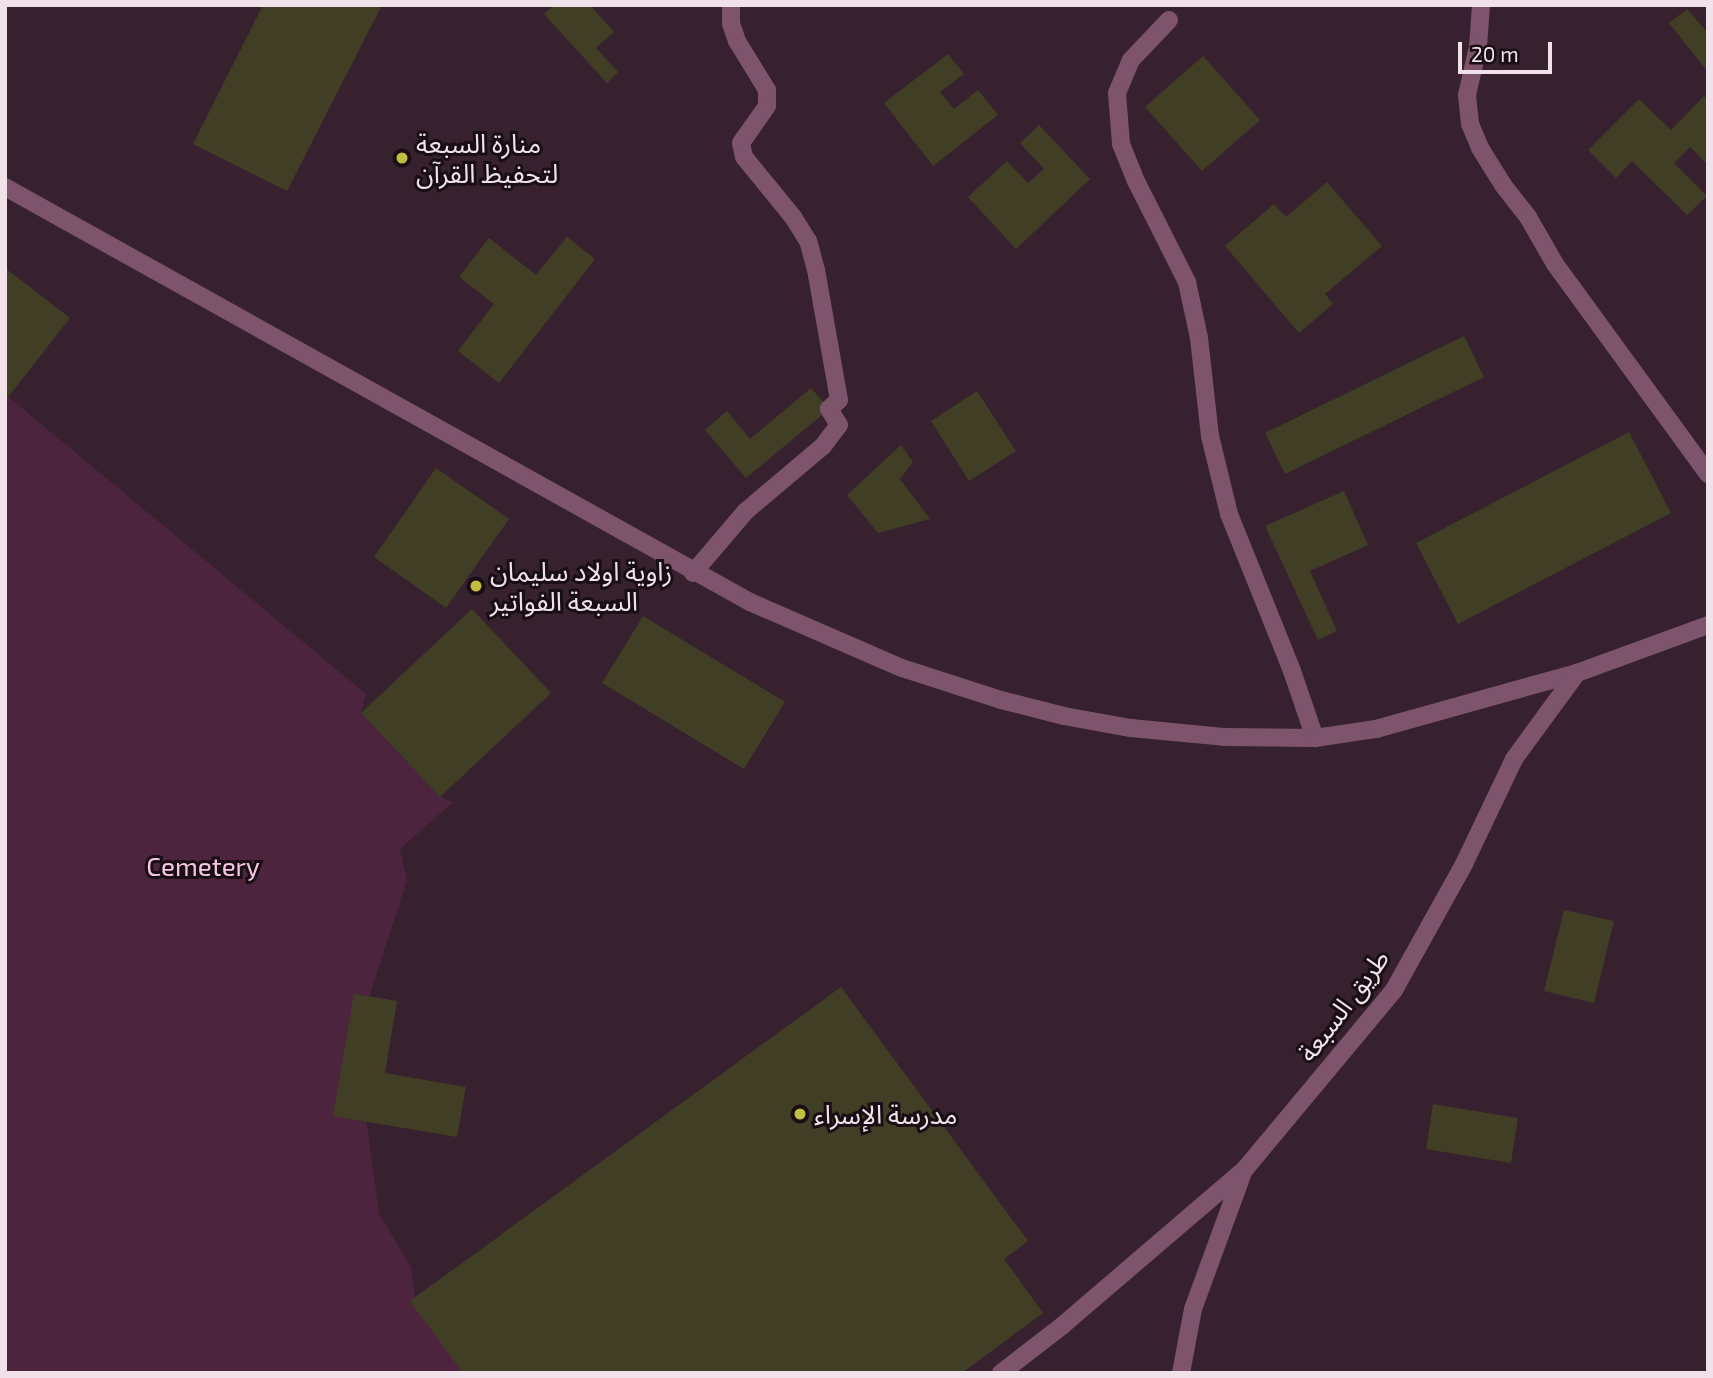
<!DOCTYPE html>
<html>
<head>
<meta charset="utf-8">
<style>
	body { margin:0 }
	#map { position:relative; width:1713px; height:1378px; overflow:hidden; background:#37212e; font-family:"Exo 2","Noto Sans Arabic",sans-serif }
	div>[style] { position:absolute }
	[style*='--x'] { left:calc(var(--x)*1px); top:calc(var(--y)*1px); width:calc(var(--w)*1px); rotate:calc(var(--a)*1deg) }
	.green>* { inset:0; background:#4c243d }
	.building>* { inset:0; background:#403f26 }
	.minor>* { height:18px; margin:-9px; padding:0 9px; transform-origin:9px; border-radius:9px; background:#7d546c }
	.dots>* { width:19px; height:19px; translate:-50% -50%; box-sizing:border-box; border:4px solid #180e14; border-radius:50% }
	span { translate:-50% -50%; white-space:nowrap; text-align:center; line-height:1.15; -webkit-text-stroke:6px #180e14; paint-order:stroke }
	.poi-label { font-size:26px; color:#f1e2ea }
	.left { translate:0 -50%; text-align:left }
	.park-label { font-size:26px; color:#f8c6e2 }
	.street-label { font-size:26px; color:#f1e2ea }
	.frame { position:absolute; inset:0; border:7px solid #f1e2ea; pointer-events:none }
	.scale { position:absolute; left:1458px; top:42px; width:94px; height:32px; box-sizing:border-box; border:4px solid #f1e2ea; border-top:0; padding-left:9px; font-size:21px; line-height:24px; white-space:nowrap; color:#f1e2ea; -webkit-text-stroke:5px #180e14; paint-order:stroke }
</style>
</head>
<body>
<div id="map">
	<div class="green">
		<div style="clip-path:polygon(5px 394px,366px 694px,361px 713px,440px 797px,453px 802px,400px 849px,407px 880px,364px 1013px,357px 1051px,379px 1214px,411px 1267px,415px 1299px,465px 1373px,5px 1373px)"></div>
	</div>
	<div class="building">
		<div style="clip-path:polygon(263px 5px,382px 5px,287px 191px,193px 144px)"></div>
		<div style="clip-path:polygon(554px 5px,590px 5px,614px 32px,596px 48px,618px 72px,607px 83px,544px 14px)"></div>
		<div style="clip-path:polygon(1687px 9px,1708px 33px,1708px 72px,1669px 23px)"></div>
		<div style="clip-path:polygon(948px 54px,964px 74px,940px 92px,954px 109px,978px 90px,998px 115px,933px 166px,884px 103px)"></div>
		<div style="clip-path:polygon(1203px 56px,1260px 120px,1202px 171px,1145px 107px)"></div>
		<div style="clip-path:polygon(1704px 96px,1708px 100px,1708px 165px,1690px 147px,1674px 163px,1707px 196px,1687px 215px,1632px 161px,1616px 178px,1588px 150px,1639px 99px,1671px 130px)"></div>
		<div style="clip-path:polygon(1039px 125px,1090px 179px,1016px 249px,968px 197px,1007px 161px,1028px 183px,1044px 169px,1020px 143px)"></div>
		<div style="clip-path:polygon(1327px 182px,1382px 246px,1325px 294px,1333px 304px,1299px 333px,1225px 246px,1274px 204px,1286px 217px)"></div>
		<div style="clip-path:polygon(567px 237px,595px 259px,499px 383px,458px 351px,494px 304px,459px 277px,489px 238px,536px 275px)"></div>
		<div style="clip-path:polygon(5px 268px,70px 318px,5px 401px)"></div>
		<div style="clip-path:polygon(1464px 336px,1484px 377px,1285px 474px,1265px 433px)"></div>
		<div style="clip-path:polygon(811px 388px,829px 409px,746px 478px,705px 430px,727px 411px,750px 439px)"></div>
		<div style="clip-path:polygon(977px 391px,1016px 451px,969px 481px,931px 421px)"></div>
		<div style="clip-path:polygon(1629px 432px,1671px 513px,1458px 624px,1416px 543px)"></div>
		<div style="clip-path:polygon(901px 445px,913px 462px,900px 479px,930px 519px,878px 533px,847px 495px)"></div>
		<div style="clip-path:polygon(436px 468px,509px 519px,446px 608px,374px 557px)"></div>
		<div style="clip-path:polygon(1344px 491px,1368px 545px,1310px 571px,1337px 631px,1318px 640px,1265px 526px)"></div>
		<div style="clip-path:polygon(472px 609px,551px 693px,440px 797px,361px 713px)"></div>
		<div style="clip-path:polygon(643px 616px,785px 702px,744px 769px,602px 683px)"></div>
		<div style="clip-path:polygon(1564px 910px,1614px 921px,1594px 1003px,1544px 991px)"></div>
		<div style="clip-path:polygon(841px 987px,1028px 1241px,1004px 1259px,1043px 1313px,962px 1373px,463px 1373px,410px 1301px)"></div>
		<div style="clip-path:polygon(354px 994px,397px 1001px,385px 1073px,466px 1087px,457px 1137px,333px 1116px)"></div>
		<div style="clip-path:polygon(1433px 1104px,1518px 1118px,1511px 1163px,1426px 1149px)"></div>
	</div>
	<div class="minor">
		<div style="--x:1481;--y:5;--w:42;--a:94.1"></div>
		<div style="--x:1478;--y:47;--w:49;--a:102.9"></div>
		<div style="--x:1467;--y:95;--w:29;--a:84"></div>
		<div style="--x:1470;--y:124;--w:26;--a:67"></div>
		<div style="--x:1480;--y:148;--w:44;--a:58.1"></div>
		<div style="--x:1503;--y:185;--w:41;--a:52"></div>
		<div style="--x:1528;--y:217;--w:54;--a:60.1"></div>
		<div style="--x:1555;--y:264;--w:260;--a:53.9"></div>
		<div style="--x:1169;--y:20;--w:55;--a:133.5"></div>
		<div style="--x:1131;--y:60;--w:36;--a:113"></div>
		<div style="--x:1117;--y:93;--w:51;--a:85.5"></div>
		<div style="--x:1121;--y:144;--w:40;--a:68"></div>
		<div style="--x:1136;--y:181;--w:113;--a:63.2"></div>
		<div style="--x:1187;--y:282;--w:57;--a:77.9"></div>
		<div style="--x:1199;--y:338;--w:99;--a:83.6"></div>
		<div style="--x:1210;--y:436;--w:80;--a:76.3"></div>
		<div style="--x:1229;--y:514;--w:169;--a:68.1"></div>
		<div style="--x:1292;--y:671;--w:71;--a:71.1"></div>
		<div style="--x:5;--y:187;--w:853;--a:29.12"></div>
		<div style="--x:750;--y:602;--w:166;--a:23.5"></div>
		<div style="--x:902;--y:668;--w:104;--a:17.9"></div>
		<div style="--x:1001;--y:700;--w:65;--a:14.3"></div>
		<div style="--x:1064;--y:716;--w:68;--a:10.2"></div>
		<div style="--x:1131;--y:728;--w:93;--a:5.5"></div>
		<div style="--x:1224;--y:737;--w:91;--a:0.6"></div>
		<div style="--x:1315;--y:738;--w:62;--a:-8.4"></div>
		<div style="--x:1376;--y:729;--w:209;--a:-15.6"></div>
		<div style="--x:1577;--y:673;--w:140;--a:-20.1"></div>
		<div style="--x:693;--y:573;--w:82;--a:-49.5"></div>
		<div style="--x:746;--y:511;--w:101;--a:-40.2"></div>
		<div style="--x:823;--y:446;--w:26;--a:-53"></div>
		<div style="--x:839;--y:425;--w:19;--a:-122"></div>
		<div style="--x:829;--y:409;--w:13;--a:-42"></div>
		<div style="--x:839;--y:400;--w:132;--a:-100"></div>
		<div style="--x:816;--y:270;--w:30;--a:-105"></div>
		<div style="--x:808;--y:241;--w:28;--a:-122"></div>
		<div style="--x:793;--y:217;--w:77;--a:-129.2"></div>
		<div style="--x:744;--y:157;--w:14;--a:-102"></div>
		<div style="--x:741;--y:143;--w:45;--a:-54.9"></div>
		<div style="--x:767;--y:106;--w:16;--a:-90"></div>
		<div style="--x:767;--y:90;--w:57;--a:-121.5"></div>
		<div style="--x:737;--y:41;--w:18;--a:-109"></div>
		<div style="--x:731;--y:24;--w:19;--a:-90"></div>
		<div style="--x:1001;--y:1373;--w:78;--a:-37.7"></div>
		<div style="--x:1063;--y:1325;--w:240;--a:-40.6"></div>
		<div style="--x:1245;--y:1169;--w:233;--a:-50.2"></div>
		<div style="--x:1394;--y:990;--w:144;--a:-60.9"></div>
		<div style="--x:1464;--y:864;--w:116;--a:-64.5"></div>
		<div style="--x:1514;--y:759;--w:107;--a:-53.8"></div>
		<div style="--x:1181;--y:1373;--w:65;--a:-79.4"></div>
		<div style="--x:1193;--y:1309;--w:146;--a:-69.9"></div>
	</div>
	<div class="dots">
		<div style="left:402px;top:158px;background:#c1be40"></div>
		<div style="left:476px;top:586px;background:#c1be40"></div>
		<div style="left:800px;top:1114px;background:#c1be40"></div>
	</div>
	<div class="poi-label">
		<span class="left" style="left:416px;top:158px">منارة السبعة<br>لتحفيظ القرآن</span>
		<span class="left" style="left:490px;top:586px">زاوية اولاد سليمان<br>السبعة الفواتير</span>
		<span class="left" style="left:814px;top:1114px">مدرسة الإسراء</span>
	</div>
	<div class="park-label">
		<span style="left:203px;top:866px">Cemetery</span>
	</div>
	<div class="street-label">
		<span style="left:1343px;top:1005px;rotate:-53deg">طريق السبعة</span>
	</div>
	<div class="frame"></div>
	<div class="scale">20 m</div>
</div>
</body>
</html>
